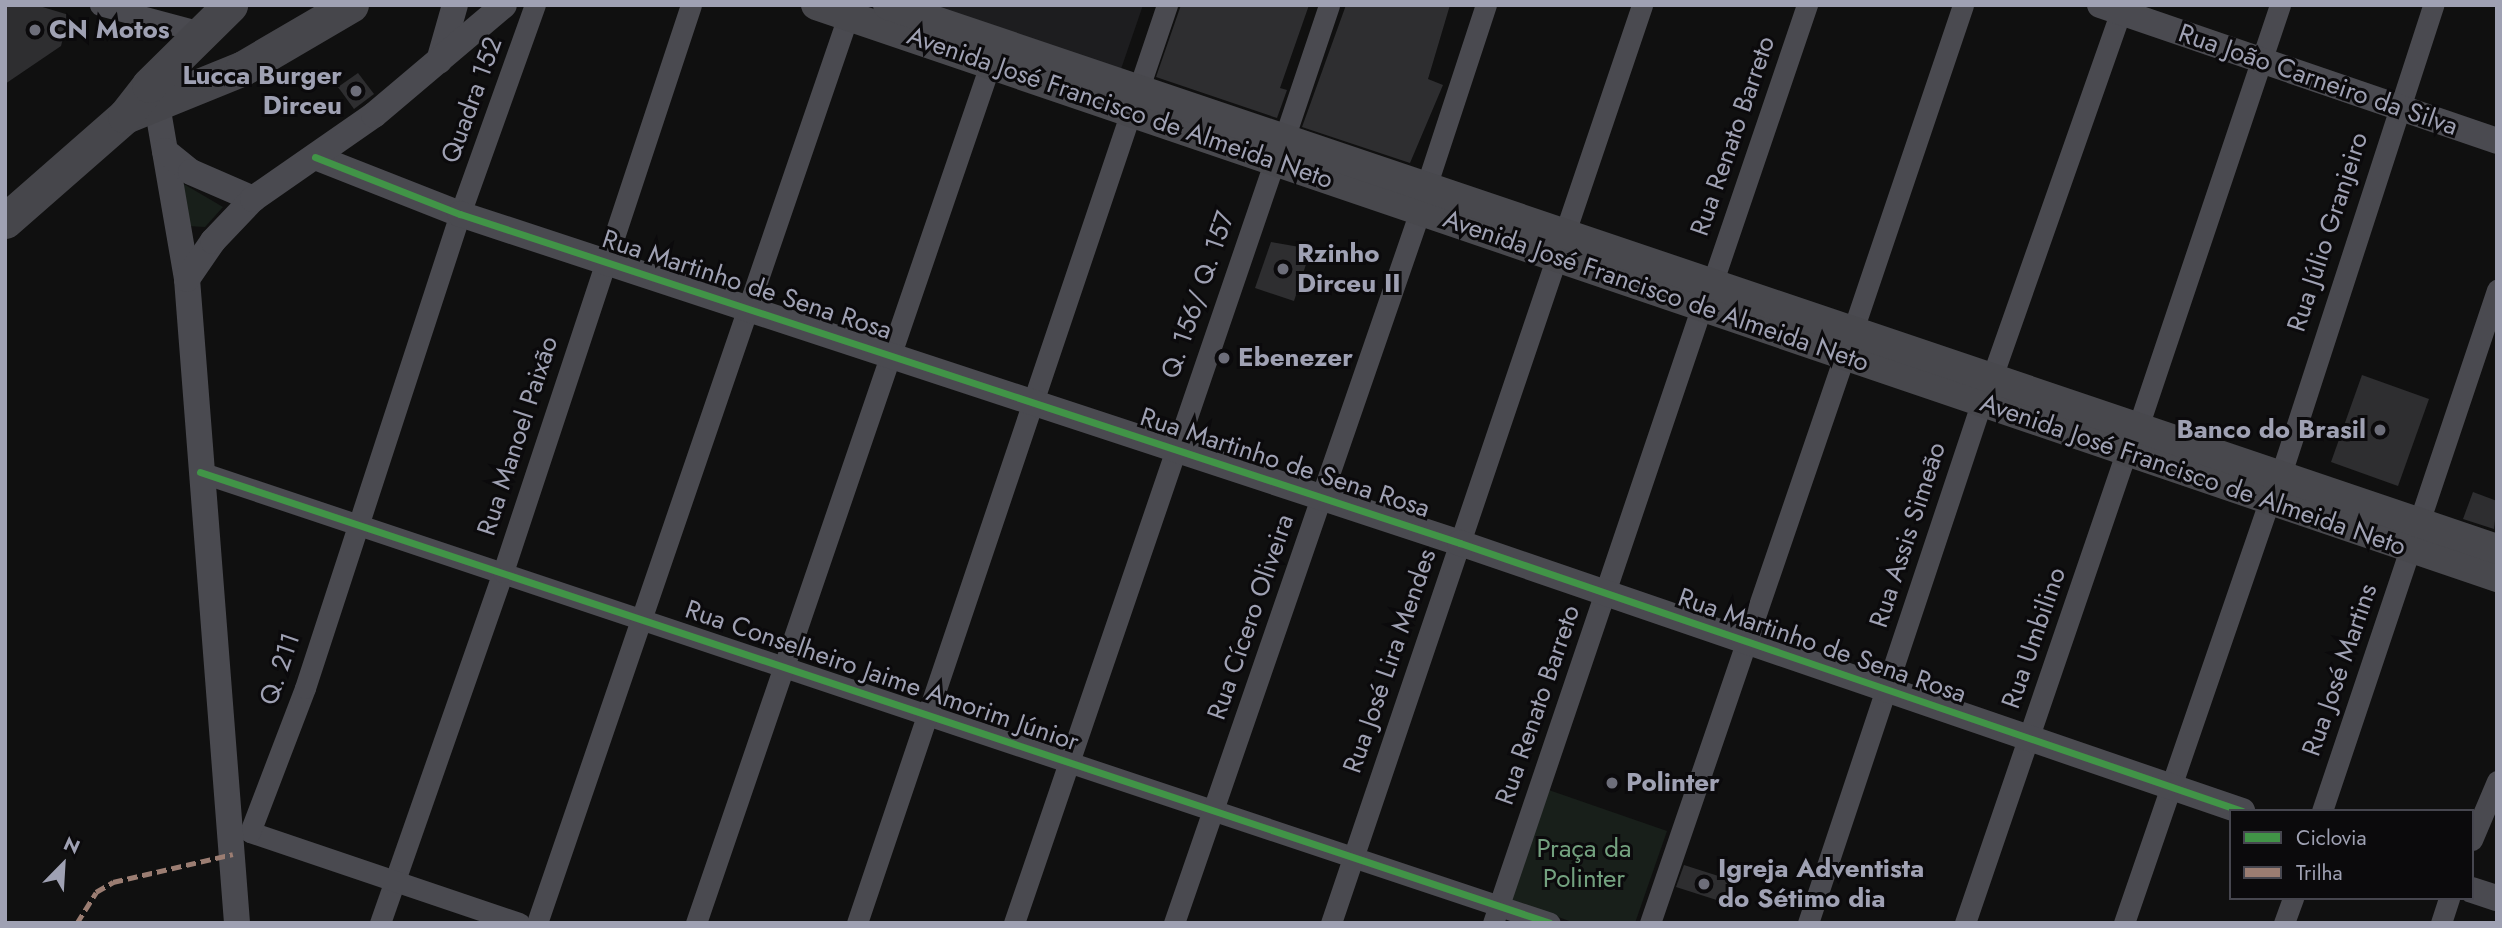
<!DOCTYPE html>
<html>
<head>
<meta charset="utf-8">
<style>
	body { margin:0 }
	#map { position:relative; width:2502px; height:928px; overflow:hidden; background:#101010; font-family:Jost,sans-serif }
	div>[style] { position:absolute }
	[style*='--x'] { left:calc(var(--x)*1px); top:calc(var(--y)*1px); width:calc(var(--w)*1px); rotate:calc(var(--a)*1deg) }
	.built>* { inset:0; background:#1d1d1f }
	.green>* { inset:0; background:#181f1a }
	.building>* { inset:0; background:#2e2e30 }
	.minor>* { height:21px; margin:-10.5px; padding:0 10.5px; transform-origin:10.5px; border-radius:10.5px; background:#4a4a50 }
	.tertiary>* { height:26px; margin:-13px; padding:0 13px; transform-origin:13px; border-radius:13px; background:#4a4a50 }
	.secondary>* { height:30px; margin:-15px; padding:0 15px; transform-origin:15px; border-radius:15px; background:#48484d }
	.trunk>* { height:35px; margin:-17.5px; padding:0 17.5px; transform-origin:17.5px; border-radius:17.5px; background:#46464b }
	.quiet>* { height:5px; margin-top:-2.5px; transform-origin:0; background:repeating-linear-gradient(90deg,#9b7d72 0 10px,transparent 0 15px) }
	.cycleway>* { height:7px; margin:-3.5px; padding:0 3.5px; transform-origin:3.5px; border-radius:3.5px; background:#419447 }
	.dots>* { width:19px; height:19px; translate:-50% -50%; box-sizing:border-box; border:4px solid #0b0a0c; border-radius:50% }
	span { translate:-50% -50%; white-space:nowrap; text-align:center; line-height:1.15; -webkit-text-stroke:6px #0b0a0c; paint-order:stroke }
	.poi-label { font-size:26px; color:#9fa1b3; font-weight:700 }
	.left { translate:0 -50%; text-align:left }
	.right { translate:-100% -50%; text-align:right }
	.street-label { font-size:26px; color:#9fa1b3 }
	.park-label { font-size:26px; color:#73a17f }
	.frame { position:absolute; inset:0; border:7px solid #9fa1b3; pointer-events:none }
	.legend { position:absolute; left:2229px; top:809px; width:245px; height:91px; box-sizing:border-box; background:#0b0a0c; border:2px solid #46464f; margin:0; padding:9px 12px; list-style:none; font-size:21px; color:#9fa1b3 }
	.legend li { display:flex; align-items:center; gap:14px; height:35px }
	.legend b { width:35px; border:2px solid #46464f }
	.north { position:absolute; left:28px; top:830px; width:70px; height:70px; -webkit-text-stroke:5px #0b0a0c; paint-order:stroke; rotate:24deg; font-size:19px; font-weight:700; line-height:28px; text-align:center; color:#9fa1b3 }
	.north::after { content:''; display:block; margin:auto; width:24px; height:32px; background:#9fa1b3; clip-path:polygon(50% 0,100% 100%,50% 72%,0 100%) }
</style>
</head>
<body>
<div id="map">
	<div class="built">
		<div style="clip-path:polygon(928px 5px,1143px 5px,1120px 72px)"></div>
	</div>
	<div class="green">
		<div style="clip-path:polygon(182px 183px,223px 207px,205px 227px,188px 226px)"></div>
		<div style="clip-path:polygon(1543px 788px,1667px 831px,1635px 923px,1575px 923px,1505px 898px)"></div>
	</div>
	<div class="building">
		<div style="clip-path:polygon(5px 5px,36px 5px,69px 15px,61px 46px,5px 84px)"></div>
		<div style="clip-path:polygon(1181px 5px,1309px 5px,1280px 88px,1287px 90px,1277px 118px,1156px 77px)"></div>
		<div style="clip-path:polygon(1346px 5px,1450px 5px,1428px 79px,1443px 85px,1410px 163px,1302px 127px)"></div>
		<div style="clip-path:polygon(358px 73px,374px 94px,354px 109px,338px 87px)"></div>
		<div style="clip-path:polygon(1271px 242px,1311px 249px,1294px 301px,1255px 288px)"></div>
		<div style="clip-path:polygon(2362px 375px,2429px 399px,2398px 486px,2331px 462px)"></div>
		<div style="clip-path:polygon(2473px 492px,2497px 501px,2494px 529px,2463px 519px)"></div>
		<div style="clip-path:polygon(1684px 865px,1734px 881px,1726px 903px,1676px 887px)"></div>
	</div>
	<div class="minor">
		<div style="--x:100;--y:5;--w:105;--a:15"></div>
		<div style="--x:1284;--y:139;--w:141;--a:-71.4"></div>
		<div style="--x:1426;--y:187;--w:192;--a:-71.8"></div>
		<div style="--x:1712;--y:284;--w:295;--a:-71.2"></div>
		<div style="--x:1852;--y:333;--w:346;--a:-71.3"></div>
		<div style="--x:1991;--y:380;--w:398;--a:-70.6"></div>
		<div style="--x:2137;--y:430;--w:448;--a:-71.4"></div>
		<div style="--x:200;--y:472;--w:1423;--a:18.47"></div>
		<div style="--x:2280;--y:477;--w:496;--a:-72"></div>
		<div style="--x:2322;--y:811;--w:550;--a:-71.43"></div>
		<div style="--x:2472;--y:840;--w:64;--a:-67"></div>
		<div style="--x:380;--y:923;--w:372;--a:-70.7"></div>
		<div style="--x:503;--y:572;--w:597;--a:-71.66"></div>
		<div style="--x:519;--y:923;--w:284;--a:-161.3"></div>
		<div style="--x:250;--y:832;--w:154;--a:-69.1"></div>
		<div style="--x:305;--y:688;--w:499;--a:-71.9"></div>
		<div style="--x:460;--y:214;--w:222;--a:-70.3"></div>
		<div style="--x:537;--y:923;--w:959;--a:-71.07"></div>
		<div style="--x:696;--y:923;--w:907;--a:-71.09"></div>
		<div style="--x:857;--y:923;--w:969;--a:-71.34"></div>
		<div style="--x:1014;--y:923;--w:806;--a:-71.12"></div>
		<div style="--x:1174;--y:923;--w:753;--a:-70.94"></div>
		<div style="--x:1331;--y:923;--w:969;--a:-71.28"></div>
		<div style="--x:1493;--y:923;--w:651;--a:-71.29"></div>
		<div style="--x:1650;--y:923;--w:601;--a:-71.08"></div>
		<div style="--x:1808;--y:923;--w:547;--a:-71.57"></div>
		<div style="--x:1965;--y:923;--w:499;--a:-71.1"></div>
		<div style="--x:2124;--y:923;--w:445;--a:-71"></div>
		<div style="--x:2284;--y:923;--w:27;--a:-70"></div>
		<div style="--x:2441;--y:923;--w:26;--a:-72"></div>
	</div>
	<div class="tertiary">
		<div style="--x:2100;--y:5;--w:420;--a:18.9"></div>
		<div style="--x:439;--y:61;--w:58;--a:-74.1"></div>
		<div style="--x:157;--y:105;--w:177;--a:80.2"></div>
		<div style="--x:187;--y:279;--w:646;--a:85.56"></div>
		<div style="--x:165;--y:151;--w:33;--a:39"></div>
		<div style="--x:191;--y:172;--w:68;--a:23.5"></div>
		<div style="--x:315;--y:157;--w:156;--a:21.5"></div>
		<div style="--x:460;--y:214;--w:1053;--a:18.21"></div>
		<div style="--x:1460;--y:543;--w:827;--a:18.92"></div>
		<div style="--x:187;--y:279;--w:46;--a:-55.6"></div>
		<div style="--x:213;--y:241;--w:58;--a:-46.4"></div>
		<div style="--x:253;--y:199;--w:147;--a:-34.8"></div>
		<div style="--x:374;--y:115;--w:170;--a:-40.2"></div>
		<div style="--x:2472;--y:890;--w:26;--a:18"></div>
	</div>
	<div class="secondary">
		<div style="--x:816;--y:5;--w:1776;--a:18.79"></div>
		<div style="--x:888;--y:5;--w:1698;--a:18.68"></div>
	</div>
	<div class="trunk">
		<div style="--x:125;--y:116;--w:127;--a:-22.1"></div>
		<div style="--x:243;--y:68;--w:125;--a:-30.3"></div>
		<div style="--x:5;--y:221;--w:159;--a:-41.2"></div>
		<div style="--x:125;--y:116;--w:39;--a:-52"></div>
		<div style="--x:149;--y:85;--w:114;--a:-44.6"></div>
	</div>
	<div class="quiet">
		<div style="--x:77;--y:923;--w:36;--a:-58"></div>
		<div style="--x:96;--y:892;--w:20;--a:-30"></div>
		<div style="--x:113;--y:882;--w:123;--a:-13.1"></div>
	</div>
	<div class="cycleway">
		<div style="--x:315;--y:157;--w:156;--a:21.5"></div>
		<div style="--x:460;--y:214;--w:1053;--a:18.21"></div>
		<div style="--x:1460;--y:543;--w:827;--a:18.92"></div>
		<div style="--x:200;--y:472;--w:1423;--a:18.47"></div>
	</div>
	<div class="dots">
		<div style="left:35px;top:30px;background:#6d6e7a"></div>
		<div style="left:356px;top:91px;background:#6d6e7a"></div>
		<div style="left:1283px;top:269px;background:#6d6e7a"></div>
		<div style="left:1224px;top:358px;background:#6d6e7a"></div>
		<div style="left:2380px;top:430px;background:#6d6e7a"></div>
		<div style="left:1612px;top:783px;background:#6d6e7a"></div>
		<div style="left:1704px;top:884px;background:#6d6e7a"></div>
	</div>
	<div class="poi-label">
		<span class="left" style="left:49px;top:30px">CN Motos</span>
		<span class="right" style="left:342px;top:91px">Lucca Burger<br>Dirceu</span>
		<span class="left" style="left:1297px;top:269px">Rzinho<br>Dirceu II</span>
		<span class="left" style="left:1238px;top:358px">Ebenezer</span>
		<span class="right" style="left:2366px;top:430px">Banco do Brasil</span>
		<span class="left" style="left:1626px;top:783px">Polinter</span>
		<span class="left" style="left:1718px;top:884px">Igreja Adventista<br>do Sétimo dia</span>
	</div>
	<div class="street-label">
		<span style="left:2318px;top:80px;rotate:19deg">Rua João Carneiro da Silva</span>
		<span style="left:472px;top:100px;rotate:-70deg">Quadra 152</span>
		<span style="left:1120px;top:108px;rotate:19deg">Avenida José Francisco de Almeida Neto</span>
		<span style="left:1733px;top:136px;rotate:-71deg">Rua Renato Barreto</span>
		<span style="left:2328px;top:232px;rotate:-72deg">Rua Júlio Granjeiro</span>
		<span style="left:747px;top:285px;rotate:18deg">Rua Martinho de Sena Rosa</span>
		<span style="left:1656px;top:291px;rotate:19deg">Avenida José Francisco de Almeida Neto</span>
		<span style="left:1198px;top:295px;rotate:-71deg">Q. 156/ Q. 157</span>
		<span style="left:518px;top:436px;rotate:-72deg">Rua Manoel Paixão</span>
		<span style="left:1285px;top:463px;rotate:18deg">Rua Martinho de Sena Rosa</span>
		<span style="left:2193px;top:475px;rotate:19deg">Avenida José Francisco de Almeida Neto</span>
		<span style="left:1908px;top:535px;rotate:-72deg">Rua Assis Simeão</span>
		<span style="left:1251px;top:617px;rotate:-71deg">Rua Cícero Oliveira</span>
		<span style="left:2034px;top:638px;rotate:-71deg">Rua Umbilino</span>
		<span style="left:1822px;top:646px;rotate:19deg">Rua Martinho de Sena Rosa</span>
		<span style="left:1390px;top:661px;rotate:-71deg">Rua José Lira Mendes</span>
		<span style="left:280px;top:669px;rotate:-71deg">Q. 211</span>
		<span style="left:2340px;top:670px;rotate:-71deg">Rua José Martins</span>
		<span style="left:882px;top:676px;rotate:19deg">Rua Conselheiro Jaime Amorim Júnior</span>
		<span style="left:1538px;top:705px;rotate:-71deg">Rua Renato Barreto</span>
	</div>
	<div class="park-label">
		<span style="left:1584px;top:864px">Praça da<br>Polinter</span>
	</div>
	<div class="frame"></div>
	<ul class="legend">
	<li><b style="height:9px;background:#419447"></b>Ciclovia</li>
	<li><b style="height:9px;background:#9b7d72"></b>Trilha</li>
	</ul>
	<div class="north">N</div>
</div>
</body>
</html>
